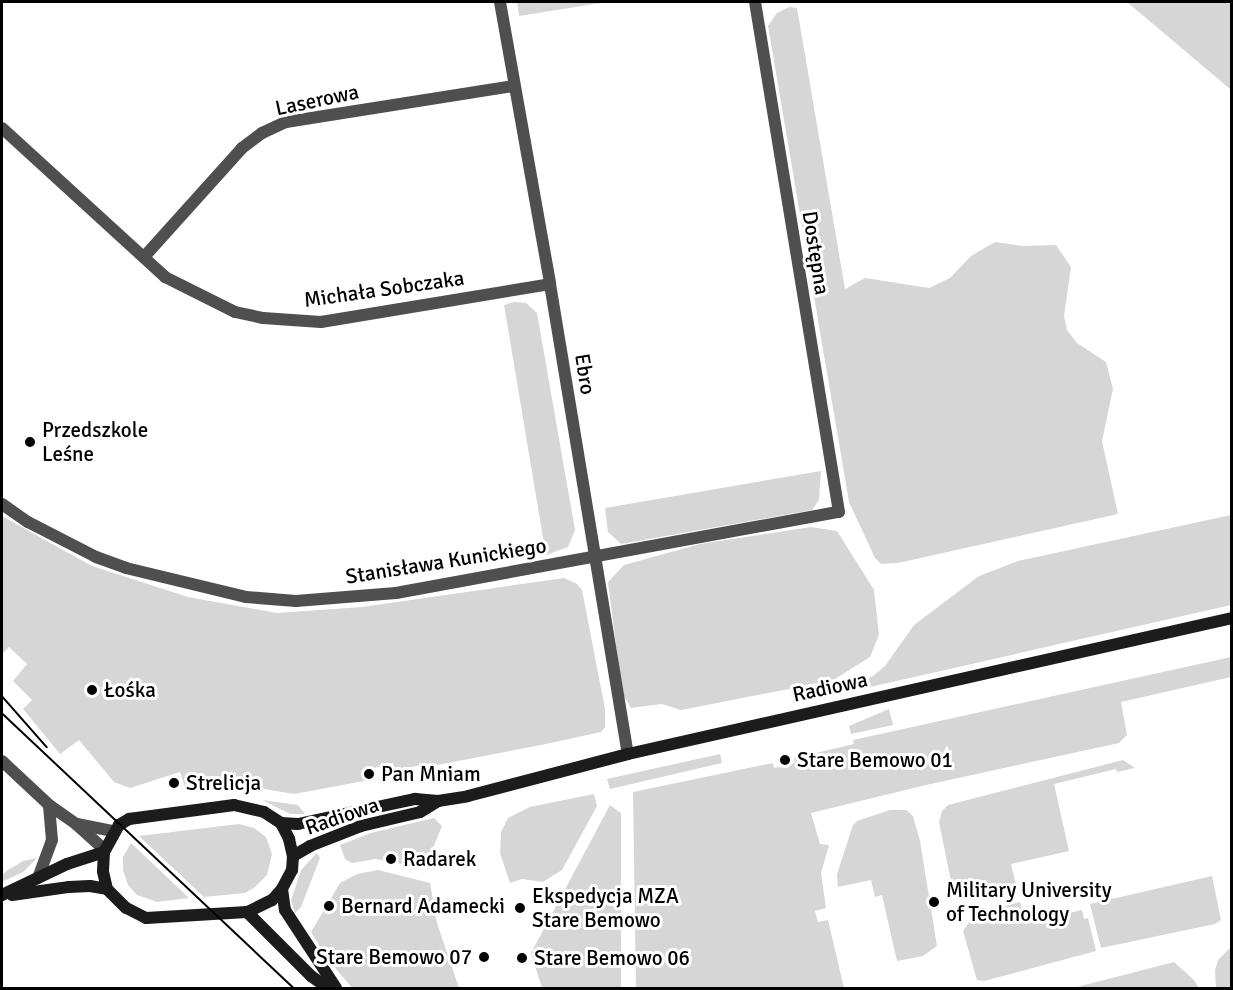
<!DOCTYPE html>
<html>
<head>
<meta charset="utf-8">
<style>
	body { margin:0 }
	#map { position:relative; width:1233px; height:990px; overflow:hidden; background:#fff; font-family:Signika,sans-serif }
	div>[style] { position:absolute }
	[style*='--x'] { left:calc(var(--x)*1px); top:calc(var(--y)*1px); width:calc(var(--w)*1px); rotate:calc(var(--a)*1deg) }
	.green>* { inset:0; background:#d6d6d6 }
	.street>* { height:12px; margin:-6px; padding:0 6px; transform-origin:6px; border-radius:6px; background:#4f4f4f }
	.secondary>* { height:12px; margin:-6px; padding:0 6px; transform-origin:6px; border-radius:6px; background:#1c1c1c }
	.tram>* { height:1.5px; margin:-0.75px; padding:0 0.75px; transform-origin:0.75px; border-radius:0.75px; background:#000 }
	.dots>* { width:16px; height:16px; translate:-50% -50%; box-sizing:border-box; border:3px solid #fff; border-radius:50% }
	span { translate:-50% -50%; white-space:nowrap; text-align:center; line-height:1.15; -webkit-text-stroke:6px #fff; paint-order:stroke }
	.street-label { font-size:21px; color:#000 }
	.poi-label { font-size:21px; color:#000 }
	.left { translate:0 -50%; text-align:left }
	.right { translate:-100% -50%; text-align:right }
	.frame { position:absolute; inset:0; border:3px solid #000; pointer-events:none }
</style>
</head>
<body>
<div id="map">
	<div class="green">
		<div style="clip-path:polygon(517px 2px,607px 2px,519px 16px)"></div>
		<div style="clip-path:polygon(1127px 2px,1231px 2px,1230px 89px)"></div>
		<div style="clip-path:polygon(789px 7px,797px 8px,845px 289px,865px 278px,929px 288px,950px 278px,971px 256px,995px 242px,1023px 246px,1056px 245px,1071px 267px,1064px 316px,1067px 330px,1077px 343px,1106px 362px,1113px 389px,1102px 441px,1118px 514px,898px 563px,881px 564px,875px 558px,849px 502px,768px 26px,777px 13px)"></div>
		<div style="clip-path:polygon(514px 302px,526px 303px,537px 313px,575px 530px,568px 547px,546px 555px,504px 305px)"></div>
		<div style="clip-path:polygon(821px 471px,819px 500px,812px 510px,621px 544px,608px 532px,605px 508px)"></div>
		<div style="clip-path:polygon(1231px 515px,1231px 605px,857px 690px,856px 685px,873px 676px,885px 666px,914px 625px,979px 576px,1018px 561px)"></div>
		<div style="clip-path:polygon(2px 516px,92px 566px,188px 597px,277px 613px,362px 607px,564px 578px,577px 584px,582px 590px,605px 709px,605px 727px,601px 732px,546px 744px,427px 767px,425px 764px,395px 771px,393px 763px,362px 771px,364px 781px,294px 794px,228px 783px,186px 790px,180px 772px,130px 788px,114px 782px,79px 740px,60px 754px,23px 709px,32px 700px,13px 681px,27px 664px,9px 647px,2px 654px)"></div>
		<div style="clip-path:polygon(811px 527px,837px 531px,874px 590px,879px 635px,870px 657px,835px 679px,789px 689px,681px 710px,662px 704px,631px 708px,624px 696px,619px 669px,608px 582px,624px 565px,700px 544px)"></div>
		<div style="clip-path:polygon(1231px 657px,1231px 677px,1121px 702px,1127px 735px,1119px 743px,926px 785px,811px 813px,820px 844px,829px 845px,821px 873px,826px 908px,815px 911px,818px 922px,828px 920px,844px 988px,636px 988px,633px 792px,773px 763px,774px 768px,795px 763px,794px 758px,854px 744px,853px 740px)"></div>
		<div style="clip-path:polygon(889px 709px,893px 725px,851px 734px,849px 726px)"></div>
		<div style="clip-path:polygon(720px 754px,722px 763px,610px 789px,607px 779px)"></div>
		<div style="clip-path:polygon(1123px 760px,1135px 768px,1117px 772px,1116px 769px,1054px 784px,1069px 851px,1011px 864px,1016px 885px,968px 897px,957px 895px,953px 891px,939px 822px,942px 811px,948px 805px)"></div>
		<div style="clip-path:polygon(594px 794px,597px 806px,562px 870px,543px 882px,522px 879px,510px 883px,500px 853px,501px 832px,508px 818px,530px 807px)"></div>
		<div style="clip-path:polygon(262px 800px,298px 805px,305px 814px,290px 814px)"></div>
		<div style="clip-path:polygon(610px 805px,621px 813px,621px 988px,542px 988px,531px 953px)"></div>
		<div style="clip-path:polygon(890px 810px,906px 810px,913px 816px,920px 841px,937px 946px,923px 956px,897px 961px,882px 895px,875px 897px,871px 880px,838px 887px,837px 874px,853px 825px,857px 821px)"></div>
		<div style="clip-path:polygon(434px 818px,442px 826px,433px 848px,429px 869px,376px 859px,352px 863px,345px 859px,340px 845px,371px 833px)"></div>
		<div style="clip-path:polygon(239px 824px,254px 828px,266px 837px,272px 854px,267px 875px,255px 887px,245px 893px,204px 897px,139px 836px)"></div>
		<div style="clip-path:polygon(131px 843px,189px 898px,157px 902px,137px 895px,128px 885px,123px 870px,123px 857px)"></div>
		<div style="clip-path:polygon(317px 853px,320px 858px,301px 907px,295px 913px,291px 901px,301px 870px)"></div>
		<div style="clip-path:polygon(37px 858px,23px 872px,2px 882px,2px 875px,8px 870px,23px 861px)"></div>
		<div style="clip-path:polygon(378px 870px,430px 883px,437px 923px,459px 988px,352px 988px,326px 957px,311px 932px,340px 883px,357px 874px)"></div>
		<div style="clip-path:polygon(1212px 876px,1221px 920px,1215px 924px,1101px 948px,1090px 904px)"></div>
		<div style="clip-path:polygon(1020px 902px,1025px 923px,1082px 910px,1084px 919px,1088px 918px,1096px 951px,984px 981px,977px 980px,963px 931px,974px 915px)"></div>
		<div style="clip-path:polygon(1231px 947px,1231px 988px,1216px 988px,1215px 971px,1218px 960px)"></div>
		<div style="clip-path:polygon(1174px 962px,1194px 980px,1199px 988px,1073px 988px)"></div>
	</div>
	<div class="street">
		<div style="--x:500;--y:2;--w:286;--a:79.9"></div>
		<div style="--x:550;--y:284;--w:476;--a:80.6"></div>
		<div style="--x:2;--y:128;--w:221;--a:42.4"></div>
		<div style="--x:165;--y:277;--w:78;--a:26.6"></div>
		<div style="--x:235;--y:312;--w:29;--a:12"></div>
		<div style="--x:263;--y:318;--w:58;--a:3.9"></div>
		<div style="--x:321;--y:322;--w:232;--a:-9.4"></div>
		<div style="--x:144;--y:257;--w:147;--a:-48"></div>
		<div style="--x:242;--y:148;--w:25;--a:-37"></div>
		<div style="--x:262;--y:133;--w:26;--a:-25"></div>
		<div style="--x:286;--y:122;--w:231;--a:-9"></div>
		<div style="--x:2;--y:504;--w:32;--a:35"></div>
		<div style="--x:28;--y:522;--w:76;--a:27.2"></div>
		<div style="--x:96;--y:557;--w:32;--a:20"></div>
		<div style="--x:126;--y:568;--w:123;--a:13.6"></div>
		<div style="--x:246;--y:597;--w:50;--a:4.6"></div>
		<div style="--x:296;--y:601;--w:100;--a:-4.6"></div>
		<div style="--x:396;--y:593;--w:450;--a:-10.4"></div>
		<div style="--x:839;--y:512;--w:517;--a:-99.35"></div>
		<div style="--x:2;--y:761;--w:64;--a:43.1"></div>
		<div style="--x:49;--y:805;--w:33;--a:35"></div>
		<div style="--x:76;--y:824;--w:38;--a:42"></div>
		<div style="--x:77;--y:824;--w:37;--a:11"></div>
		<div style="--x:38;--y:878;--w:40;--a:-69.8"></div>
		<div style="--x:52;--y:840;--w:35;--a:-95"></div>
	</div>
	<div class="secondary">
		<div style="--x:234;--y:805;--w:31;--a:13"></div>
		<div style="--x:264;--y:812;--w:20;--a:33"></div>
		<div style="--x:281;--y:823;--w:18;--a:63"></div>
		<div style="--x:289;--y:839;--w:17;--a:77"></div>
		<div style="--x:293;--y:856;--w:14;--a:94"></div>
		<div style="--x:292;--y:870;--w:21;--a:118"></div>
		<div style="--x:282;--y:889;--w:15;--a:132"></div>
		<div style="--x:272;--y:900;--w:28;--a:154"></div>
		<div style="--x:247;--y:912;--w:101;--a:176.6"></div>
		<div style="--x:146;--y:918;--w:22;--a:-153"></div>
		<div style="--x:126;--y:908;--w:27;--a:-135"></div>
		<div style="--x:107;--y:889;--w:18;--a:-103"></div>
		<div style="--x:103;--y:871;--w:19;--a:-87"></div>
		<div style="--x:104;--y:852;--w:31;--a:-61"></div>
		<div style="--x:119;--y:825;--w:12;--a:-31"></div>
		<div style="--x:129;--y:819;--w:106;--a:-7.6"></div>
		<div style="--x:281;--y:823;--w:17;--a:3"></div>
		<div style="--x:298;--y:824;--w:120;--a:-12.1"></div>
		<div style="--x:415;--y:799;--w:23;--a:5"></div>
		<div style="--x:438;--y:801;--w:30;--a:-9"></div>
		<div style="--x:468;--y:796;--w:165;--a:-14.7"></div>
		<div style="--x:628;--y:754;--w:619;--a:-12.69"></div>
		<div style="--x:293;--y:856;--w:20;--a:-30"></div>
		<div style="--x:310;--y:846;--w:55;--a:-21.4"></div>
		<div style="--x:361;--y:826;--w:61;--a:-13.3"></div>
		<div style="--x:420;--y:812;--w:21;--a:-31"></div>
		<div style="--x:282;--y:889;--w:21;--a:82"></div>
		<div style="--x:285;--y:910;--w:93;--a:56.8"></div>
		<div style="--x:2;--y:895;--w:72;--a:-25.5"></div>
		<div style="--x:67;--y:864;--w:39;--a:-18"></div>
		<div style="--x:12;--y:895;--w:58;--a:-8"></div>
		<div style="--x:69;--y:887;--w:21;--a:-3"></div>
		<div style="--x:90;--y:886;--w:17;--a:10"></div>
		<div style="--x:247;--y:912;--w:91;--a:45"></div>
		<div style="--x:311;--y:976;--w:21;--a:35"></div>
	</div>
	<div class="tram">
		<div style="--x:2;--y:696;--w:68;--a:48.6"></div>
		<div style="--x:2;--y:713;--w:401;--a:43.3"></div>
	</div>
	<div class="dots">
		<div style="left:30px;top:442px;background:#000"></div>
		<div style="left:92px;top:690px;background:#000"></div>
		<div style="left:785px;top:760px;background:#000"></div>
		<div style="left:369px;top:774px;background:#000"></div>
		<div style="left:174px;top:783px;background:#000"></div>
		<div style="left:391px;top:859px;background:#000"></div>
		<div style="left:934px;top:902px;background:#000"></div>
		<div style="left:329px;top:906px;background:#000"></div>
		<div style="left:520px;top:908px;background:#000"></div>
		<div style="left:484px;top:957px;background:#000"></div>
		<div style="left:522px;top:958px;background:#000"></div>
	</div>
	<div class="street-label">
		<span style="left:317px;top:100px;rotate:-12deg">Laserowa</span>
		<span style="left:816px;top:253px;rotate:81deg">Dostępna</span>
		<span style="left:384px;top:289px;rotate:-8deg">Michała Sobczaka</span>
		<span style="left:585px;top:374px;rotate:81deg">Ebro</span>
		<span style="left:446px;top:561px;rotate:-9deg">Stanisława Kunickiego</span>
		<span style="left:830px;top:687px;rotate:-12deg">Radiowa</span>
		<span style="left:342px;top:816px;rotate:-19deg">Radiowa</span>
	</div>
	<div class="poi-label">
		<span class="left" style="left:42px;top:442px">Przedszkole<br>Leśne</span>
		<span class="left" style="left:104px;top:690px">Łośka</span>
		<span class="left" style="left:797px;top:760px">Stare Bemowo 01</span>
		<span class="left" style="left:381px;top:774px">Pan Mniam</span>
		<span class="left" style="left:186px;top:783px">Strelicja</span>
		<span class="left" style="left:403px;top:859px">Radarek</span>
		<span class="left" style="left:946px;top:902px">Military University<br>of Technology</span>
		<span class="left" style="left:532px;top:908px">Ekspedycja MZA<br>Stare Bemowo</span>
		<span class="left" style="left:341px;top:906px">Bernard Adamecki</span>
		<span class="right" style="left:472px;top:957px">Stare Bemowo 07</span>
		<span class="left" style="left:534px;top:958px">Stare Bemowo 06</span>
	</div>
	<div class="frame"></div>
</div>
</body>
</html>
